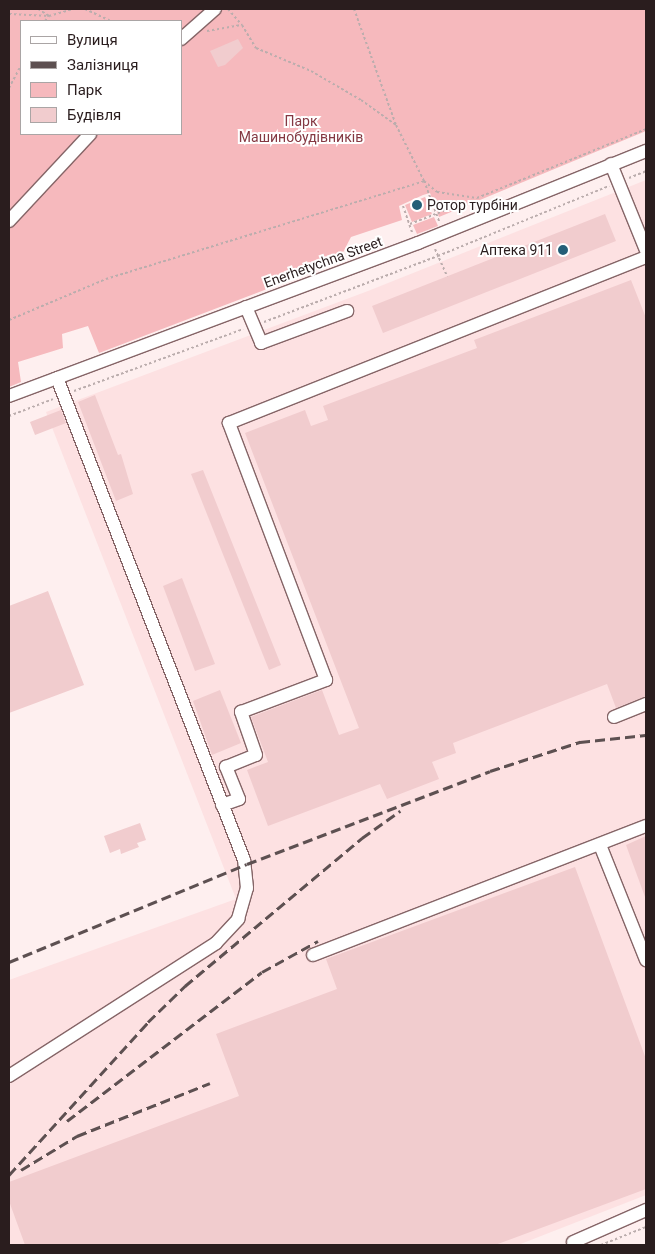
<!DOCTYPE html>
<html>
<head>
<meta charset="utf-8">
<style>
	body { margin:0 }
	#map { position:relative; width:655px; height:1254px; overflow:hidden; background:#feefef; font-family:Roboto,sans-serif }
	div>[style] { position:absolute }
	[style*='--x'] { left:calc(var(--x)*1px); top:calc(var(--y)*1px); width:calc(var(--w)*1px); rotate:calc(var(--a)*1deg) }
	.built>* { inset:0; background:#fde1e2 }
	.green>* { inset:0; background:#f6b9bd }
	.building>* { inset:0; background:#f1ccce }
	.path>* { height:2px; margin-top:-1px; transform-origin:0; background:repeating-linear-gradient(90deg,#bbadad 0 2.5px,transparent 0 5px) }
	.roads { filter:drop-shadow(1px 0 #856567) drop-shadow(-1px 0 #856567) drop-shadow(0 1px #856567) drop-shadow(0 -1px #856567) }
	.minor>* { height:12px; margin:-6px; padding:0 6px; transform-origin:6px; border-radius:6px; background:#fff }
	.rail>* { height:3px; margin-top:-1.5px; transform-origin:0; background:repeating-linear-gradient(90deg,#5d5051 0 10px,transparent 0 15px) }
	.dots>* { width:14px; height:14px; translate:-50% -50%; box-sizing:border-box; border:2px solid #fff; border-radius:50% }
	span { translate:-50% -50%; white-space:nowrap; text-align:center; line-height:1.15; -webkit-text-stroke:4px #fff; paint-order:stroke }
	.park-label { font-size:14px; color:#843842 }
	.poi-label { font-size:14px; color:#2a1d1e }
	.left { translate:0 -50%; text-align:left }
	.right { translate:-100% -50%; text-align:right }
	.street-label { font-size:14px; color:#2a1d1e }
	.frame { position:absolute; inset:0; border:10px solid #2a1d1e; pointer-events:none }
	.legend { position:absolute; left:20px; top:20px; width:162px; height:115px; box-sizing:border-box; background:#fff; border:1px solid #aaa5a5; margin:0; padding:6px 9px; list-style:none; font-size:15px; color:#2a1d1e }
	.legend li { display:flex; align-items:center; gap:10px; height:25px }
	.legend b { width:25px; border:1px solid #aaa5a5 }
</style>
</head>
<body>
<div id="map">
	<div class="built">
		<div style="clip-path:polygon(646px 180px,646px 1195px,518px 1245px,9px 1245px,9px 980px,236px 899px,46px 412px,368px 291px)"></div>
	</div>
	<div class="green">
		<div style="clip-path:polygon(evenodd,9px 9px,646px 9px,646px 131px,439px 217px,430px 193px,423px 195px,399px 206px,402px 220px,351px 237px,338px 262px,99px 353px,88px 326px,62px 334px,63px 348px,18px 362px,21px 382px,9px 387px,9px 9px,21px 21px,181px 21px,181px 134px,21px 134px,21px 21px)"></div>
		<div style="clip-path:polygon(425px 197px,432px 214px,412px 222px,405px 205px)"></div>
		<div style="clip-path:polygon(434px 217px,438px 226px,417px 234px,413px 225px)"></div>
	</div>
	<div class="building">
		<div style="clip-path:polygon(238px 39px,243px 48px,225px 65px,218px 67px,210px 51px)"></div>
		<div style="clip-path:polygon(605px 214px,616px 241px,383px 333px,372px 306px)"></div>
		<div style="clip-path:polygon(631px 280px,646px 318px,646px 696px,616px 708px,607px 684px,453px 743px,456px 753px,432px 762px,439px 779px,387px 799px,380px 784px,268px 826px,247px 770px,268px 762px,251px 717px,322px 690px,339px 735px,359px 728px,245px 433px,305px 410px,311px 426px,328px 420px,323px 406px,477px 348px,474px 340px)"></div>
		<div style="clip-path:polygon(95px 395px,118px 455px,121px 454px,133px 494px,116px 501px,78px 402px)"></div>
		<div style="clip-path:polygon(61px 410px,66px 423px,35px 435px,30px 422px)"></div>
		<div style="clip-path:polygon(203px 470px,281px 665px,269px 670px,191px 474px)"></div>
		<div style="clip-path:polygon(182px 578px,215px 664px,195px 671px,163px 586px)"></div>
		<div style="clip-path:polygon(48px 591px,84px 685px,9px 713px,9px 606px)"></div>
		<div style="clip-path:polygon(220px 690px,241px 743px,212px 755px,193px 701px)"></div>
		<div style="clip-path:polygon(140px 823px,146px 840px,137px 843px,139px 847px,121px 854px,120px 849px,110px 853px,104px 836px)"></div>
		<div style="clip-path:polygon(646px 836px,646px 896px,645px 897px,626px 845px)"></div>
		<div style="clip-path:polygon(575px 867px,646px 1059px,646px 1189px,495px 1245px,25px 1245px,9px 1201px,9px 1182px,239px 1096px,216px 1034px,337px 989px,326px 959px)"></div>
	</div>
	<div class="path">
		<div style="--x:38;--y:9;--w:13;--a:32"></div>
		<div style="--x:85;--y:9;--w:29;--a:25"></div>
		<div style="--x:228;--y:9;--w:21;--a:49"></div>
		<div style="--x:354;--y:9;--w:123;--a:70.1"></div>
		<div style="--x:396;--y:125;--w:63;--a:63.4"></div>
		<div style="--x:424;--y:181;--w:43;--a:69.4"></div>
		<div style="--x:9;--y:14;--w:40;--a:2.9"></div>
		<div style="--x:49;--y:16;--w:25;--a:-16"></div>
		<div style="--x:45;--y:21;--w:6;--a:-51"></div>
		<div style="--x:207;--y:31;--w:36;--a:-10"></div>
		<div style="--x:242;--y:25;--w:27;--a:59"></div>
		<div style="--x:256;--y:48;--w:60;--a:22.7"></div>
		<div style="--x:311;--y:71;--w:58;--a:30.1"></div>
		<div style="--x:361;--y:100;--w:43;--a:35.5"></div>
		<div style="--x:9;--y:88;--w:26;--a:-62"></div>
		<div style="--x:629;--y:178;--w:18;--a:-22"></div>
		<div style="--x:424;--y:181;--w:17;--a:40"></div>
		<div style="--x:437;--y:192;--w:40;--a:8.5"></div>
		<div style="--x:477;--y:198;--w:183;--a:-22.2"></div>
		<div style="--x:403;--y:206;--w:28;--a:71"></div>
		<div style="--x:410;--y:224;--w:60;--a:-21.4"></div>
		<div style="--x:435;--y:249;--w:30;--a:66"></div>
		<div style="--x:9;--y:320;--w:105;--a:-22.9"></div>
		<div style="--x:106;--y:279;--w:333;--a:-17.1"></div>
		<div style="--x:264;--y:322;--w:186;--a:-20.8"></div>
		<div style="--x:438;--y:256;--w:185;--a:-22.3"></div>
		<div style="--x:74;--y:391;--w:180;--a:-20.1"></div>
		<div style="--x:9;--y:416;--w:47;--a:-21.1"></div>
		<div style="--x:601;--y:1245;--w:48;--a:-21.8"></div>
	</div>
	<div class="roads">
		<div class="minor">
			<div style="--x:181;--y:39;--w:45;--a:-41.4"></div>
			<div style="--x:611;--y:164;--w:93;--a:67.9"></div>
			<div style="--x:9;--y:221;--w:119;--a:-47"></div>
			<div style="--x:246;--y:307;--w:39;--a:67"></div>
			<div style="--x:261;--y:343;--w:92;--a:-20.4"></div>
			<div style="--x:9;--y:396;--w:437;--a:-20.5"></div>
			<div style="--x:418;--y:243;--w:246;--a:-22"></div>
			<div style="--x:614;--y:717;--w:35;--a:-22"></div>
			<div style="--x:222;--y:805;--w:18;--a:-19"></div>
			<div style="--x:239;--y:799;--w:35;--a:-112"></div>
			<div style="--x:226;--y:767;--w:32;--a:-22"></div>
			<div style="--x:256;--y:755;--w:46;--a:-109.2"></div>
			<div style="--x:241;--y:712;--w:91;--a:-20.6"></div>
			<div style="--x:326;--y:680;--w:275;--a:-110.7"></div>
			<div style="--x:229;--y:423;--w:449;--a:-21.7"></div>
			<div style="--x:600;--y:845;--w:124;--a:68.2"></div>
			<div style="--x:313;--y:955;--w:357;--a:-21.2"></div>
			<div style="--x:9;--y:1076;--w:246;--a:-32.7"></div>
			<div style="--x:216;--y:943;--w:33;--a:-47"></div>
			<div style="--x:238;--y:919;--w:32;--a:-74"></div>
			<div style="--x:247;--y:888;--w:28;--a:-96"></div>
			<div style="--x:244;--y:860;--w:517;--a:-111.2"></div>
			<div style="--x:573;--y:1242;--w:80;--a:-23.7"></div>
		</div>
	</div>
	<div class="rail">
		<div style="--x:9;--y:962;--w:257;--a:-22.4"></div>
		<div style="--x:247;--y:864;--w:260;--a:-20.9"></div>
		<div style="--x:490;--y:771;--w:95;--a:-17.9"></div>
		<div style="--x:580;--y:742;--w:66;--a:-6.1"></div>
		<div style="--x:67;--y:1121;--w:245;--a:-37.4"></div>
		<div style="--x:262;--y:972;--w:64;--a:-29"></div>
		<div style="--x:21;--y:1170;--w:66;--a:-31.3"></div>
		<div style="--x:77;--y:1136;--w:143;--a:-21.7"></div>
		<div style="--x:9;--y:1175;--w:207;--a:-47.7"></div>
		<div style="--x:148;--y:1022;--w:52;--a:-44.2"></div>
		<div style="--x:185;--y:986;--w:231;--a:-39.9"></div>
		<div style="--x:362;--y:838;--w:47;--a:-35.4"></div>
	</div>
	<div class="dots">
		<div style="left:417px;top:205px;background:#245e77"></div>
		<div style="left:563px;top:250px;background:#245e77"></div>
	</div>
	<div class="park-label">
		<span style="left:301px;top:129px">Парк<br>Машинобудівників</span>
	</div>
	<div class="poi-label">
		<span class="left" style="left:427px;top:205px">Ротор турбіни</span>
		<span class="right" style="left:553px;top:250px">Аптека 911</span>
	</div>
	<div class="street-label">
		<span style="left:323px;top:262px;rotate:-20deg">Enerhetychna Street</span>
	</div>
	<div class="frame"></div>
	<ul class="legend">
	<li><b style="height:6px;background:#fff"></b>Вулиця</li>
	<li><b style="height:6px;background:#5d5051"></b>Залізниця</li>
	<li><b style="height:14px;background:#f6b9bd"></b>Парк</li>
	<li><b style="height:14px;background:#f1ccce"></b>Будівля</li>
	</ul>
</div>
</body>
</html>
